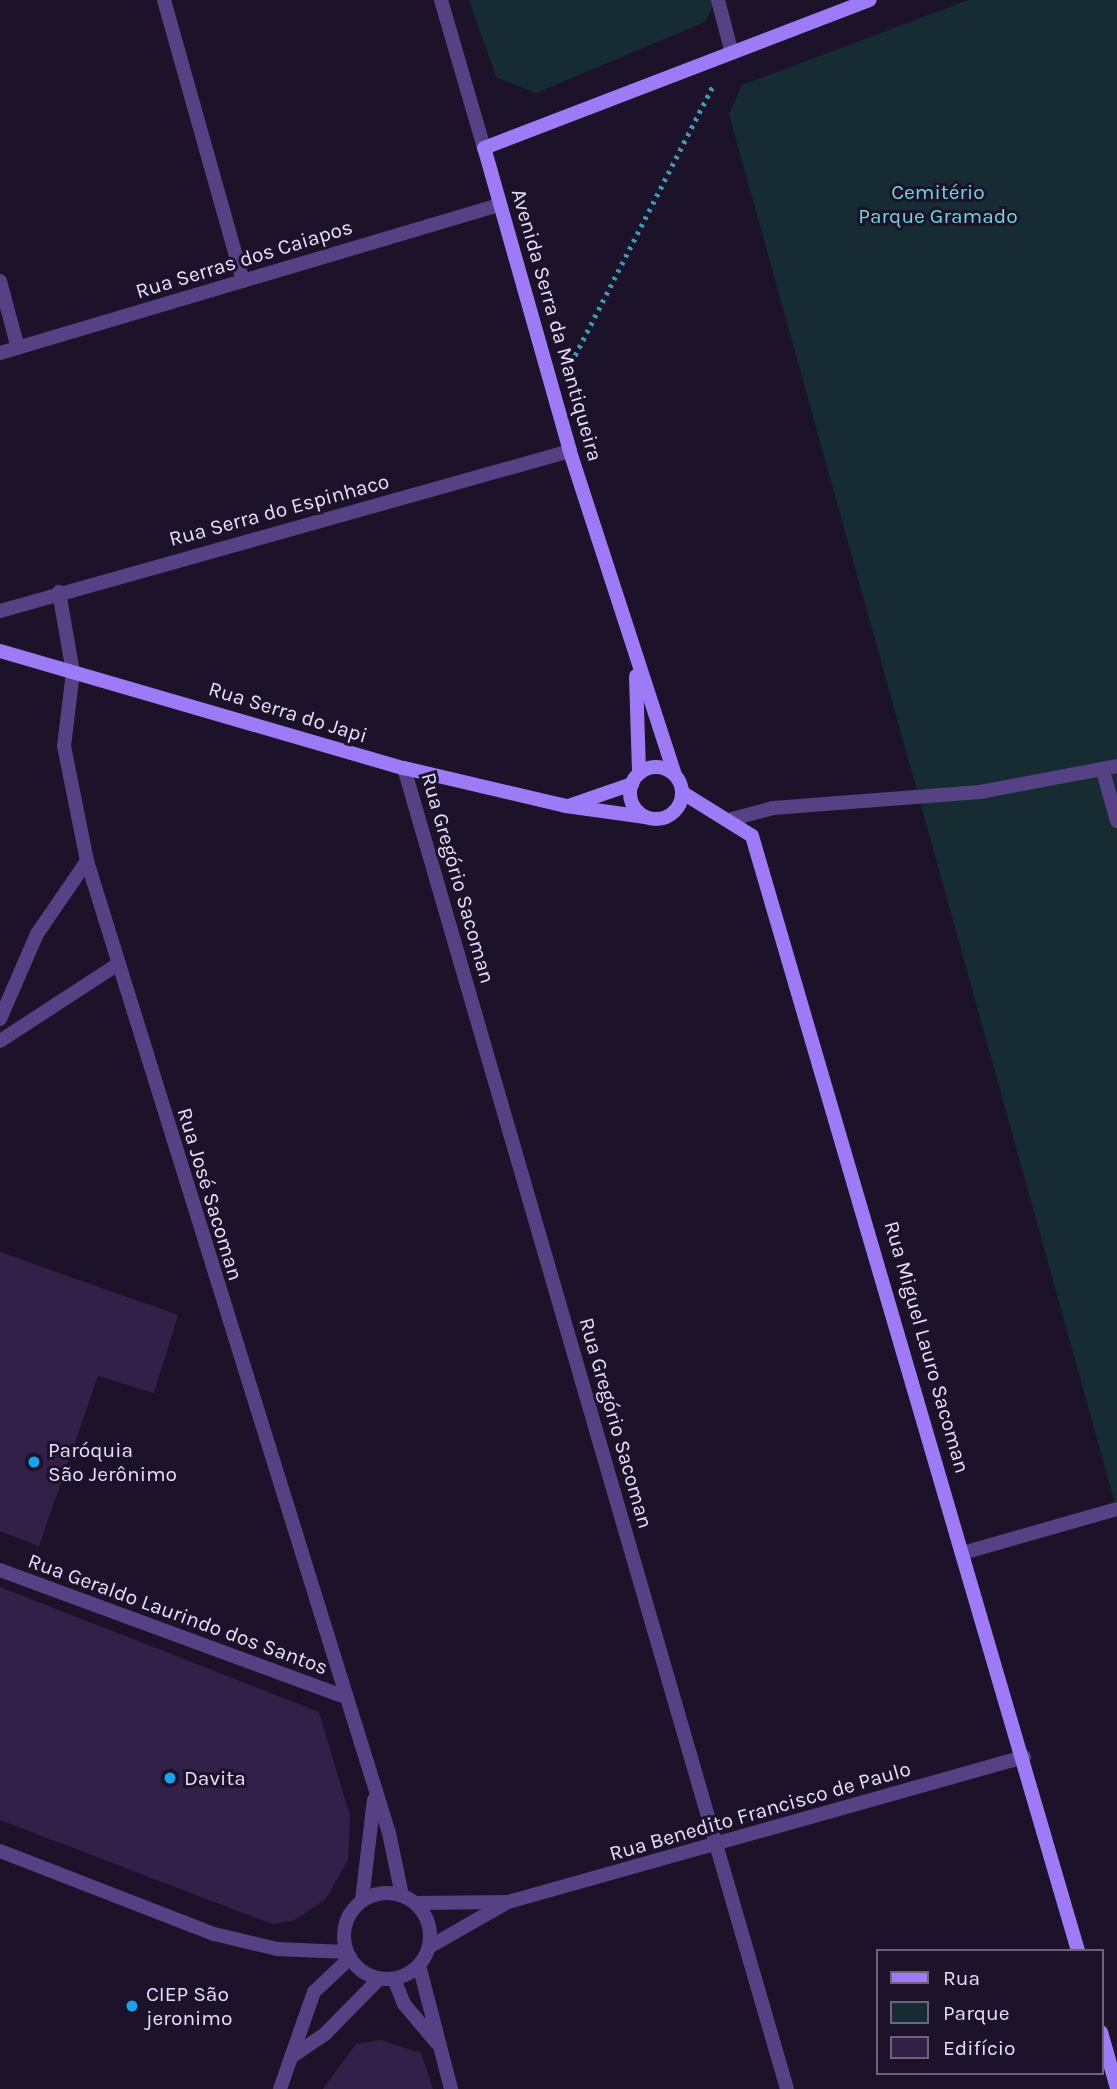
<!DOCTYPE html>
<html>
<head>
<meta charset="utf-8">
<style>
	body { margin:0 }
	#map { position:relative; width:1117px; height:2089px; overflow:hidden; background:#1c1229; font-family:Karla,sans-serif }
	div>[style] { position:absolute }
	[style*='--x'] { left:calc(var(--x)*1px); top:calc(var(--y)*1px); width:calc(var(--w)*1px); rotate:calc(var(--a)*1deg) }
	.green>* { inset:0; background:#162c32 }
	.building>* { inset:0; background:#322048 }
	.path>* { height:4.5px; margin-top:-2.25px; transform-origin:0; background:repeating-linear-gradient(90deg,#3a9cb4 0 3.5px,transparent 0 8.5px) }
	.lane>* { height:14px; margin:-7px; padding:0 7px; transform-origin:7px; border-radius:7px; background:#554184 }
	.street>* { height:14px; margin:-7px; padding:0 7px; transform-origin:7px; border-radius:7px; background:#554184 }
	.street>.ring { margin:-7px; padding:0; box-sizing:content-box; background:none; border:14px solid #554184; border-radius:50% }
	.secondary>* { height:14px; margin:-7px; padding:0 7px; transform-origin:7px; border-radius:7px; background:#9d7bf6 }
	.secondary>.ring { margin:-7px; padding:0; box-sizing:content-box; background:none; border:14px solid #9d7bf6; border-radius:50% }
	.dots>* { width:19px; height:19px; translate:-50% -50%; box-sizing:border-box; border:4px solid #1c1229; border-radius:50% }
	span { translate:-50% -50%; white-space:nowrap; text-align:center; line-height:1.15; -webkit-text-stroke:6px #1c1229; paint-order:stroke }
	.park-label { font-size:21px; color:#6cd8d9 }
	.street-label { font-size:21px; color:#e8ddfd }
	.poi-label { font-size:21px; color:#e8ddfd }
	.left { translate:0 -50%; text-align:left }
	.legend { position:absolute; left:876px; top:1949px; width:228px; height:126px; box-sizing:border-box; background:#1c1229; border:2px solid #6e637e; margin:0; padding:9px 12px; list-style:none; font-size:21px; color:#e8ddfd }
	.legend li { display:flex; align-items:center; gap:14px; height:35px }
	.legend b { width:35px; border:2px solid #6e637e }
</style>
</head>
<body>
<div id="map">
	<div class="green">
		<div style="clip-path:polygon(469px 0,714px 0,715px 2px,705px 22px,536px 93px,496px 77px)"></div>
		<div style="clip-path:polygon(968px 0,1117px 0,1117px 1511px,729px 114px,742px 85px)"></div>
	</div>
	<div class="building">
		<div style="clip-path:polygon(0 1252px,178px 1315px,154px 1393px,98px 1376px,39px 1546px,0 1531px)"></div>
		<div style="clip-path:polygon(0 1587px,319px 1712px,350px 1816px,348px 1860px,326px 1899px,293px 1921px,272px 1924px,0 1820px)"></div>
		<div style="clip-path:polygon(381px 2040px,421px 2053px,433px 2089px,323px 2089px,356px 2044px)"></div>
	</div>
	<div class="path">
		<div style="--x:571;--y:363;--w:314;--a:-62.9"></div>
	</div>
	<div class="lane">
		<div style="--x:1103;--y:771;--w:52;--a:74.4"></div>
		<div style="--x:728;--y:820;--w:47;--a:-14.9"></div>
		<div style="--x:773;--y:808;--w:208;--a:-4.4"></div>
		<div style="--x:980;--y:792;--w:139;--a:-10.7"></div>
		<div style="--x:966;--y:1552;--w:157;--a:-15.9"></div>
	</div>
	<div class="street">
		<div style="--x:164;--y:0;--w:292;--a:74.3"></div>
		<div style="--x:441;--y:0;--w:154;--a:73.8"></div>
		<div style="--x:718;--y:0;--w:52;--a:75.4"></div>
		<div style="--x:0;--y:281;--w:69;--a:75"></div>
		<div style="--x:0;--y:353;--w:520;--a:-16.52"></div>
		<div style="--x:59;--y:592;--w:81;--a:80.1"></div>
		<div style="--x:73;--y:672;--w:75;--a:96.9"></div>
		<div style="--x:64;--y:746;--w:117;--a:78.7"></div>
		<div style="--x:87;--y:861;--w:1018;--a:72.74"></div>
		<div style="--x:389;--y:1833;--w:63;--a:78.2"></div>
		<div style="--x:0;--y:611;--w:592;--a:-15.68"></div>
		<div style="--x:404;--y:768;--w:1375;--a:73.83"></div>
		<div style="--x:0;--y:1019;--w:93;--a:-66.5"></div>
		<div style="--x:37;--y:934;--w:88;--a:-55.6"></div>
		<div style="--x:0;--y:1041;--w:141;--a:-33.1"></div>
		<div style="--x:0;--y:1570;--w:364;--a:20.2"></div>
		<div style="--x:0;--y:1851;--w:230;--a:21.2"></div>
		<div style="--x:214;--y:1934;--w:65;--a:13.4"></div>
		<div style="--x:277;--y:1949;--w:70;--a:2.5"></div>
		<div class="ring" style="left:344px;top:1893px;width:72px;height:72px"></div>
		<div style="--x:362;--y:1900;--w:101;--a:-83.2"></div>
		<div style="--x:415;--y:1903;--w:93;--a:-0.6"></div>
		<div style="--x:508;--y:1902;--w:536;--a:-15.7"></div>
		<div style="--x:429;--y:1947;--w:89;--a:-29.7"></div>
		<div style="--x:419;--y:1965;--w:128;--a:75.5"></div>
		<div style="--x:394;--y:1979;--w:27;--a:68"></div>
		<div style="--x:404;--y:2004;--w:51;--a:49.8"></div>
		<div style="--x:294;--y:2055;--w:37;--a:-34"></div>
		<div style="--x:325;--y:2034;--w:78;--a:-45.5"></div>
		<div style="--x:280;--y:2089;--w:103;--a:-70.7"></div>
		<div style="--x:314;--y:1992;--w:50;--a:-43.4"></div>
	</div>
	<div class="secondary">
		<div style="--x:0;--y:651;--w:421;--a:16.2"></div>
		<div style="--x:404;--y:768;--w:166;--a:13.2"></div>
		<div style="--x:566;--y:806;--w:80;--a:7.9"></div>
		<div style="--x:636;--y:676;--w:98;--a:88.2"></div>
		<div class="ring" style="left:630px;top:767px;width:38px;height:38px"></div>
		<div style="--x:675;--y:775;--w:341;--a:-108"></div>
		<div style="--x:570;--y:451;--w:315;--a:-105.8"></div>
		<div style="--x:484;--y:148;--w:413;--a:-21"></div>
		<div style="--x:683;--y:793;--w:81;--a:31.9"></div>
		<div style="--x:752;--y:836;--w:1162;--a:73.7"></div>
		<div style="--x:571;--y:805;--w:65;--a:-19"></div>
		<div style="--x:1101;--y:2032;--w:58;--a:74.1"></div>
	</div>
	<div class="dots">
		<div style="left:34px;top:1462px;background:#17a2ee"></div>
		<div style="left:170px;top:1778px;background:#17a2ee"></div>
		<div style="left:132px;top:2006px;background:#17a2ee"></div>
	</div>
	<div class="park-label">
		<span style="left:938px;top:204px">Cemitério<br>Parque Gramado</span>
	</div>
	<div class="street-label">
		<span style="left:244px;top:259px;rotate:-17deg">Rua Serras dos Caiapos</span>
		<span style="left:557px;top:325px;rotate:74deg">Avenida Serra da Mantiqueira</span>
		<span style="left:279px;top:510px;rotate:-15deg">Rua Serra do Espinhaco</span>
		<span style="left:288px;top:712px;rotate:17deg">Rua Serra do Japi</span>
		<span style="left:458px;top:878px;rotate:74deg">Rua Gregório Sacoman</span>
		<span style="left:210px;top:1194px;rotate:73deg">Rua José Sacoman</span>
		<span style="left:927px;top:1347px;rotate:74deg">Rua Miguel Lauro Sacoman</span>
		<span style="left:616px;top:1423px;rotate:74deg">Rua Gregório Sacoman</span>
		<span style="left:178px;top:1614px;rotate:20deg">Rua Geraldo Laurindo dos Santos</span>
		<span style="left:760px;top:1811px;rotate:-16deg">Rua Benedito Francisco de Paulo</span>
	</div>
	<div class="poi-label">
		<span class="left" style="left:48px;top:1462px">Paróquia<br>São Jerônimo</span>
		<span class="left" style="left:184px;top:1778px">Davita</span>
		<span class="left" style="left:146px;top:2006px">CIEP São<br>jeronimo</span>
	</div>
	<ul class="legend">
	<li><b style="height:9px;background:#9d7bf6"></b>Rua</li>
	<li><b style="height:19px;background:#162c32"></b>Parque</li>
	<li><b style="height:19px;background:#322048"></b>Edifício</li>
	</ul>
</div>
</body>
</html>
